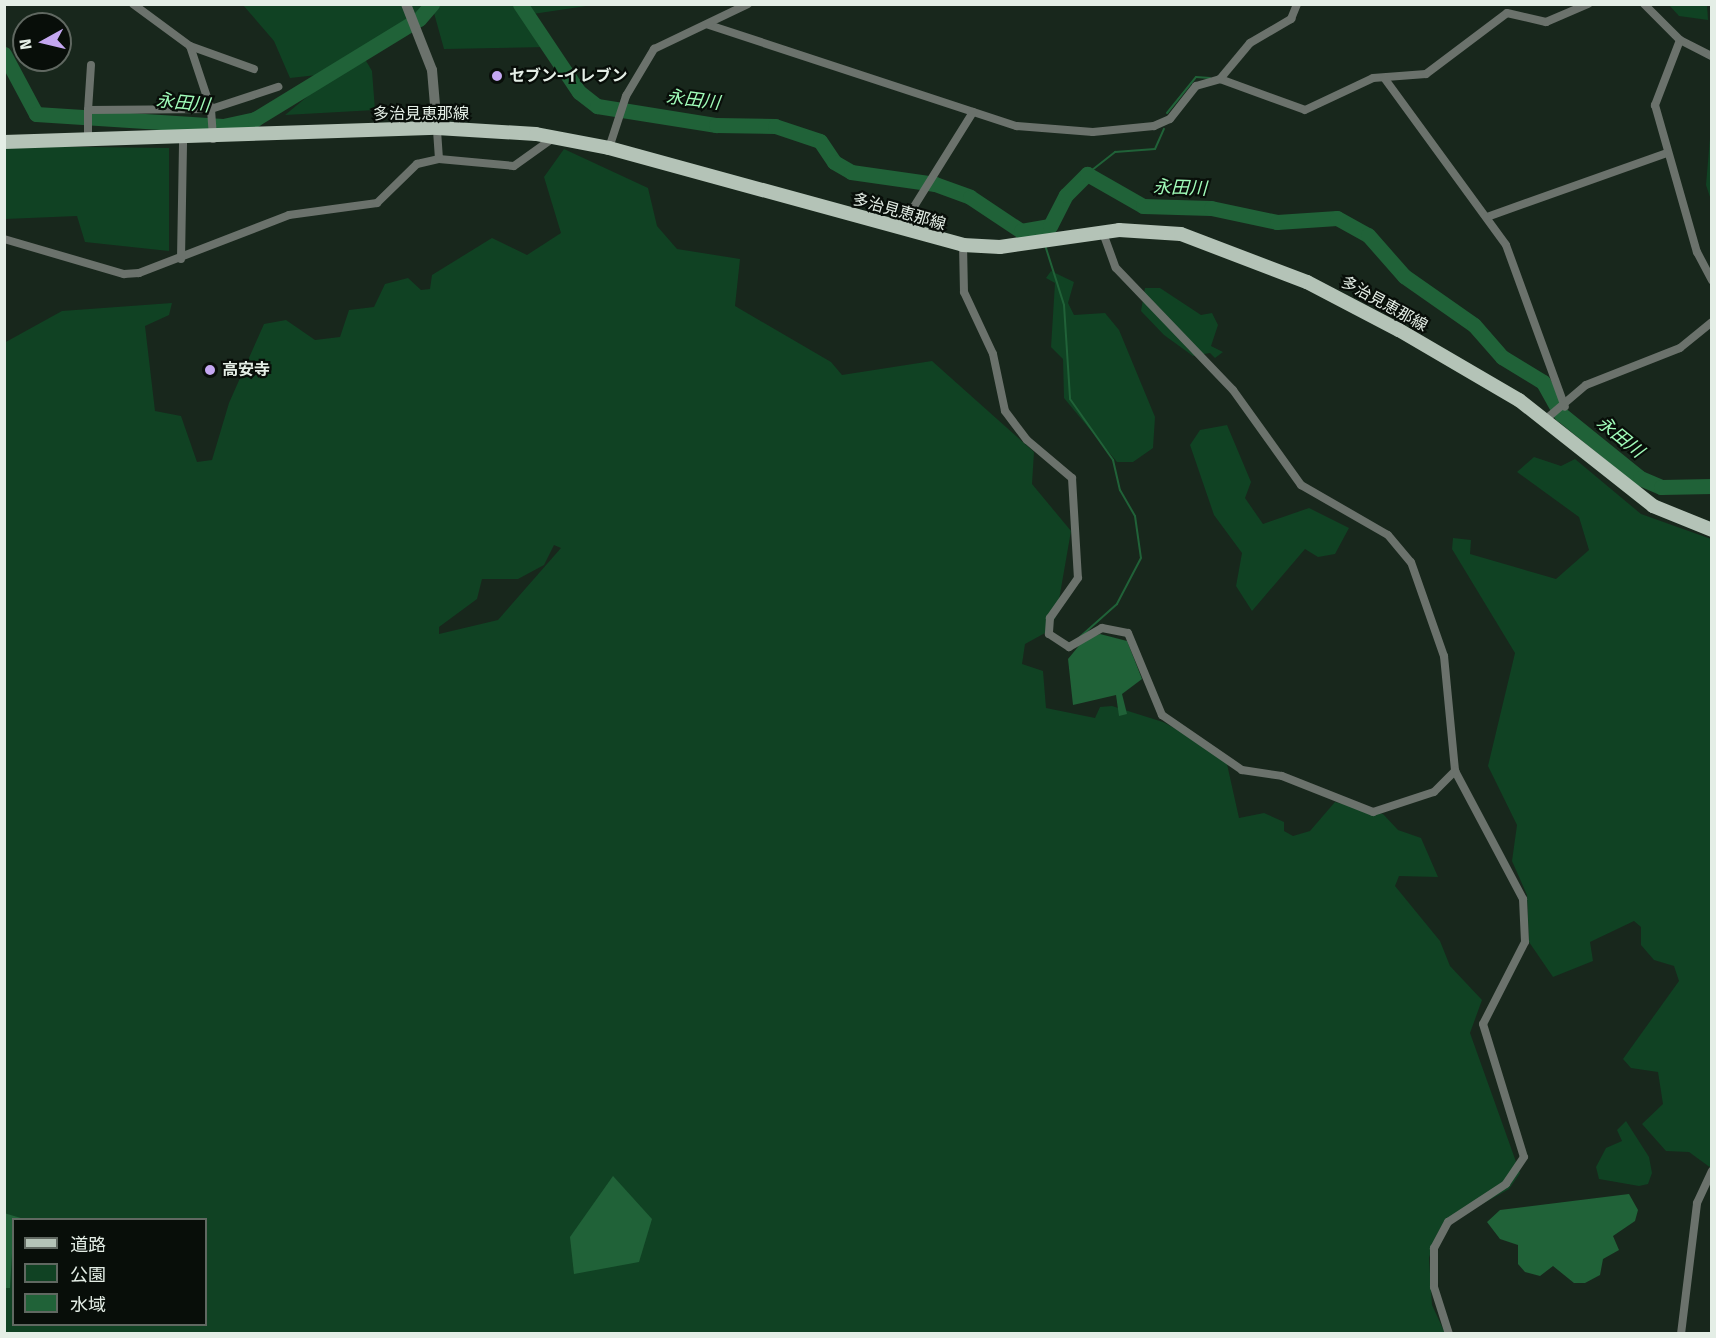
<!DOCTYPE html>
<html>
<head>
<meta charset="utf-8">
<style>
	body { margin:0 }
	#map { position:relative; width:1716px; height:1338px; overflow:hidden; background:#18271c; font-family:"Fira Sans","Noto Sans JP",sans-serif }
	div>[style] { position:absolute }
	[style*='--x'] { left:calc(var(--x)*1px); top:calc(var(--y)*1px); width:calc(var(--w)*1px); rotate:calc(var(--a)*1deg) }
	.green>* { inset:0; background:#104223 }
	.water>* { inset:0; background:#206238 }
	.stream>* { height:2px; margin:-1px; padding:0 1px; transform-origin:1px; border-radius:1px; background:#206238 }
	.river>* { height:15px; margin:-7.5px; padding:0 7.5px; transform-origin:7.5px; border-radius:7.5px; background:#206238 }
	.minor>* { height:8px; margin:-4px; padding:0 4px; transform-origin:4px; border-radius:4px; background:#6b726c }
	.tertiary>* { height:10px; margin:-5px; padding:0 5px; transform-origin:5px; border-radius:5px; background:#6b726c }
	.primary>* { height:14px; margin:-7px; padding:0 7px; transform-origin:7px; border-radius:7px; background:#b4c3b7 }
	.dots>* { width:16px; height:16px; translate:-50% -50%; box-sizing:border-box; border:3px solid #080e09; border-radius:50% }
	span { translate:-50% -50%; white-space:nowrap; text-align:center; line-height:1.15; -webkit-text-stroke:4.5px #080e09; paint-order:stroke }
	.poi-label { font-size:16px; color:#e4eee6; font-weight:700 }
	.left { translate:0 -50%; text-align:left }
	.street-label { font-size:16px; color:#e4eee6 }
	.water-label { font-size:18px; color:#a0fcb9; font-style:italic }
	.frame { position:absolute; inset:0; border:6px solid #e4eee6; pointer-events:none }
	.legend { position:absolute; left:12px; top:1218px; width:195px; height:108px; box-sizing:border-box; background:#080e09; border:2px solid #606861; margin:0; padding:8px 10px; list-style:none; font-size:18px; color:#e4eee6 }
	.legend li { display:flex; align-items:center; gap:12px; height:30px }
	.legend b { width:30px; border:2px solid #606861 }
	.north { position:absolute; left:12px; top:12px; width:60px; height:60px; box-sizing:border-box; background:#080e09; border:2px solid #606861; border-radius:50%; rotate:262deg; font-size:16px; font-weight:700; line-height:24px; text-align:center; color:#e4eee6 }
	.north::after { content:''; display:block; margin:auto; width:21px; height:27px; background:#c4a7f1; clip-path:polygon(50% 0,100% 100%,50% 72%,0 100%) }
</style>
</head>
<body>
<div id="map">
	<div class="green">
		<div style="clip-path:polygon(243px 5px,593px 5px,526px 15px,547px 47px,444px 49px,434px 13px,362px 54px,372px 71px,375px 110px,285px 115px,348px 63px,326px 74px,290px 78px,274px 41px)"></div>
		<div style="clip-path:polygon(1669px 5px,1707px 5px,1708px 20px,1679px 16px)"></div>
		<div style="clip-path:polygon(1711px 126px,1711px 200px,1706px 185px)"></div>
		<div style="clip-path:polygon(4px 146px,169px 148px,169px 251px,85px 242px,77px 216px,5px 219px)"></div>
		<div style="clip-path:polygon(evenodd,564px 149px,648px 188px,657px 226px,677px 249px,740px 259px,735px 306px,831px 362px,842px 375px,932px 361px,1034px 452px,1032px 484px,1071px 531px,1056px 617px,1045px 633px,1025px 644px,1022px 664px,1043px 671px,1046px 708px,1095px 718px,1100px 707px,1112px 706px,1163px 722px,1206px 745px,1227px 764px,1239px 818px,1264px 813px,1284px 822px,1284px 831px,1293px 836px,1310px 831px,1335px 802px,1383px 814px,1398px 830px,1421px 838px,1438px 877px,1399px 876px,1395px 886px,1440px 941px,1450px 966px,1482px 1000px,1470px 1033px,1520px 1173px,1509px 1189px,1441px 1227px,1435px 1238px,1429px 1258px,1432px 1305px,1445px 1333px,5px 1333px,4px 343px,62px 311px,172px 303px,169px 315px,145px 326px,155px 411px,181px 416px,197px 462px,212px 460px,229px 403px,264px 324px,286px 320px,315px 340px,340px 337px,349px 310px,374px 307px,385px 284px,408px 278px,421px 290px,430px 289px,432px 275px,492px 238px,527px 255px,561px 233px,544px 177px,564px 149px,554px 545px,561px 548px,498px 620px,439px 634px,439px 627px,477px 599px,482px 579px,518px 579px,544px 565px,554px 545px,564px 149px,14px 1220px,206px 1220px,206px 1324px,14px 1324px,14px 1220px)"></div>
		<div style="clip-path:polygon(1051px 271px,1074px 282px,1068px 303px,1074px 315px,1105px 313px,1119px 330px,1155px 417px,1153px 448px,1133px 462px,1117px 462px,1064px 398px,1063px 359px,1051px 347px,1055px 283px,1046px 278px)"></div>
		<div style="clip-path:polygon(1145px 288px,1160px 288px,1201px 315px,1212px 313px,1218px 325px,1211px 346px,1223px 352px,1215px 358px,1210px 353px,1193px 356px,1164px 335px,1141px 311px)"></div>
		<div style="clip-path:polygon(1227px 425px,1251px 482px,1245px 498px,1263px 524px,1309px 508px,1349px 528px,1335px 554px,1318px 557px,1305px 549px,1252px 611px,1236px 586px,1242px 553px,1214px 515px,1190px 445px,1200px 430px)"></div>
		<div style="clip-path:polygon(1534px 457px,1561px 466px,1575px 459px,1641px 514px,1711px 539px,1711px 1168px,1689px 1152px,1666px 1151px,1642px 1124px,1663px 1104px,1658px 1072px,1631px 1068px,1623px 1059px,1679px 981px,1674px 966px,1654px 960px,1641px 945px,1641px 927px,1634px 921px,1590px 942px,1593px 961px,1553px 977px,1529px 942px,1527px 895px,1512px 861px,1517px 825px,1488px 766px,1515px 653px,1452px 549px,1453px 538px,1471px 540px,1470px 554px,1556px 579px,1589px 550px,1579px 517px,1517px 472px)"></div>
		<div style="clip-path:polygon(1626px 1121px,1649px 1157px,1652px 1173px,1648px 1184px,1639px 1186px,1599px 1179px,1596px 1167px,1606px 1148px,1622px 1141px,1617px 1130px)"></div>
	</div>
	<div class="water">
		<div style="clip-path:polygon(1100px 634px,1127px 641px,1142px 679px,1122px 694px,1127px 714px,1119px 716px,1116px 695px,1073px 705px,1068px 659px,1082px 642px)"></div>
		<div style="clip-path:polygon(613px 1176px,652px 1219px,639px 1262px,574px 1274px,570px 1237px)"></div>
		<div style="clip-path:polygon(1629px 1194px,1638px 1210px,1635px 1221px,1613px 1236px,1619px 1250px,1603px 1259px,1600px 1275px,1585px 1283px,1574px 1283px,1553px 1266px,1540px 1276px,1525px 1272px,1518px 1264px,1518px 1245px,1500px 1239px,1487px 1222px,1500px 1210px)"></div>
		<div style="clip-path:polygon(4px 1213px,24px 1219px,14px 1220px,10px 1288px,5px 1288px)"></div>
	</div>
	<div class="stream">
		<div style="--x:1167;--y:113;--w:46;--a:-51.1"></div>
		<div style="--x:1196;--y:77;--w:14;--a:4"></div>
		<div style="--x:1087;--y:174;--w:36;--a:-38"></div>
		<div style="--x:1115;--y:152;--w:40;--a:-4.3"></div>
		<div style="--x:1155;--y:149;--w:22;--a:-66"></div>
		<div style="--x:1045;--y:245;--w:63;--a:72.4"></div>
		<div style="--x:1064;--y:305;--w:94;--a:86.3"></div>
		<div style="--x:1070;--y:399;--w:75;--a:54.8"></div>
		<div style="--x:1113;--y:460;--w:31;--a:77"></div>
		<div style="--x:1120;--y:490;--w:30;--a:60"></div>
		<div style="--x:1135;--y:516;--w:42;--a:81.9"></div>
		<div style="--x:1141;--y:558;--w:52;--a:117.6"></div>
		<div style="--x:1117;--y:604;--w:50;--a:138.3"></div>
	</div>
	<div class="river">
		<div style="--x:520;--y:4;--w:106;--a:56.2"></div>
		<div style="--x:579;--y:92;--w:23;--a:38"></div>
		<div style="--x:597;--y:106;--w:121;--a:9.1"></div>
		<div style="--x:716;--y:125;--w:59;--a:1"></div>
		<div style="--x:775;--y:126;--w:47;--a:18.4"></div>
		<div style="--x:820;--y:141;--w:25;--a:56"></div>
		<div style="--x:834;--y:162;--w:20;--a:30"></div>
		<div style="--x:851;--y:172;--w:85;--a:8.1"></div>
		<div style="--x:935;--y:184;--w:37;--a:20"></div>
		<div style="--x:970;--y:197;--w:61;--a:33.7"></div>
		<div style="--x:1021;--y:231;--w:29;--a:-10"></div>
		<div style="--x:1050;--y:226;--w:35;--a:-63"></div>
		<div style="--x:1066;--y:195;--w:30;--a:-45"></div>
		<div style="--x:1087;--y:174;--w:64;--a:29.7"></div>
		<div style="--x:1143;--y:206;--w:68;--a:1.7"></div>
		<div style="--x:1211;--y:208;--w:67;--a:12"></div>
		<div style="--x:1277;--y:222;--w:60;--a:-3.8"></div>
		<div style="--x:1337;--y:218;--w:35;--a:29"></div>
		<div style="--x:1368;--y:235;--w:55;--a:48.7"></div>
		<div style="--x:1404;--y:276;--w:85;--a:35"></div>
		<div style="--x:1474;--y:325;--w:43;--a:48.8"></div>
		<div style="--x:1502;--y:357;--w:48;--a:31.4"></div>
		<div style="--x:1543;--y:382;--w:37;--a:61"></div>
		<div style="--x:1561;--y:414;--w:102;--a:39"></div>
		<div style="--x:1640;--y:478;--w:23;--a:23"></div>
		<div style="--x:1661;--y:487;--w:51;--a:-1.1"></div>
		<div style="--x:4;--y:54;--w:68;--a:61.9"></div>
		<div style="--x:36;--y:114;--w:187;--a:3.7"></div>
		<div style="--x:223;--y:126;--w:33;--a:-12"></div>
		<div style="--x:255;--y:119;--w:192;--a:-31.4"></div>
		<div style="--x:419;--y:19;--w:20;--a:-49"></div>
	</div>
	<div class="minor">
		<div style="--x:133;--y:4;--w:71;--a:36.4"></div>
		<div style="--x:190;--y:46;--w:66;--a:71.6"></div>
		<div style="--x:211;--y:109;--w:30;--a:86"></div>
		<div style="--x:1644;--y:4;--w:51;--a:45"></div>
		<div style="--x:1680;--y:40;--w:36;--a:27"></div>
		<div style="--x:709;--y:25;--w:324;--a:18.2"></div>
		<div style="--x:1017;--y:126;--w:76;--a:4.5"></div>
		<div style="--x:1093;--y:132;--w:61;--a:-5.6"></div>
		<div style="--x:1154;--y:126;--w:17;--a:-24"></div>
		<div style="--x:1170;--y:119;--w:42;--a:-51.8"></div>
		<div style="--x:1196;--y:86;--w:25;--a:-16"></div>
		<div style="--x:1220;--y:79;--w:90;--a:20"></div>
		<div style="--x:1305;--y:110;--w:75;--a:-25.2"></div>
		<div style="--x:1373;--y:78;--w:53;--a:-4.3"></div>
		<div style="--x:1426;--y:74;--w:101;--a:-37"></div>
		<div style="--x:1507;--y:13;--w:40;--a:13"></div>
		<div style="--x:1546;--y:22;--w:46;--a:-23.2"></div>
		<div style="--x:1680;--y:40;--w:70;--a:111"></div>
		<div style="--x:1655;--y:105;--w:153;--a:74.1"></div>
		<div style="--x:1697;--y:252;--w:32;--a:62"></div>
		<div style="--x:190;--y:46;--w:68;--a:19.8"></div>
		<div style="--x:91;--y:65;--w:45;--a:93.8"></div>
		<div style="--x:88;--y:110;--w:123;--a:-0.5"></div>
		<div style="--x:211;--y:109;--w:71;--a:-18.2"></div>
		<div style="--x:1220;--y:79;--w:47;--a:-50.2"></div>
		<div style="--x:1250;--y:43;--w:48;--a:-30.3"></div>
		<div style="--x:1291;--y:19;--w:16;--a:-68"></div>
		<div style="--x:1385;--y:79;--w:205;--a:53.9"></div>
		<div style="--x:1506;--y:245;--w:172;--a:70"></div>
		<div style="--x:88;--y:110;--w:31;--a:90"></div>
		<div style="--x:609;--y:148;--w:55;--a:-71.9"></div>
		<div style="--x:626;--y:96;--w:55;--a:-59.2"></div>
		<div style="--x:654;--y:49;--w:104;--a:-25.6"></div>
		<div style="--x:439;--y:159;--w:75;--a:5.3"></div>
		<div style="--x:514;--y:166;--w:52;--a:-35.5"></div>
		<div style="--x:1487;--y:217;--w:191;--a:-19.6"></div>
		<div style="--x:900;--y:229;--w:138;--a:-58"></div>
		<div style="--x:1103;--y:233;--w:37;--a:70"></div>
		<div style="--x:1116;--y:268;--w:169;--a:46.2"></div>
		<div style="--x:1233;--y:390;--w:117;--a:54.4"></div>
		<div style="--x:1301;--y:485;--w:100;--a:29.9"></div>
		<div style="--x:1388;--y:535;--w:35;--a:50"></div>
		<div style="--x:1411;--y:562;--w:100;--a:70.7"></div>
		<div style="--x:1444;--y:656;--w:116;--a:84.5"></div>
		<div style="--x:1455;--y:771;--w:145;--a:62"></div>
		<div style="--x:1523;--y:899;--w:43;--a:87.3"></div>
		<div style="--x:1525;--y:942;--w:92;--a:117.1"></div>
		<div style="--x:1483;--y:1024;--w:139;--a:72.9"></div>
		<div style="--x:1524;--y:1157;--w:32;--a:124"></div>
		<div style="--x:1506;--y:1184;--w:69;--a:146.8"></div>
		<div style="--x:1448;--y:1222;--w:30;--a:118"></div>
		<div style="--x:1434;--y:1248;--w:39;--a:90"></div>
		<div style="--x:1434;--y:1287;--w:49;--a:72.3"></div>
		<div style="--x:4;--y:239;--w:125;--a:16.3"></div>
		<div style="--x:124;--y:274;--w:15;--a:-4"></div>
		<div style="--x:139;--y:273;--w:161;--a:-21.1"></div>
		<div style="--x:289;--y:215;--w:89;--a:-7.8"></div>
		<div style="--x:377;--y:203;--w:56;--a:-44.3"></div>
		<div style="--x:417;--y:164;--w:23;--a:-13"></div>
		<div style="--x:439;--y:159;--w:31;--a:-94"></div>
		<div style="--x:963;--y:245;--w:47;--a:88.8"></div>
		<div style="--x:964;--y:292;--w:68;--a:64.9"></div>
		<div style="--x:993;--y:354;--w:58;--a:78.1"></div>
		<div style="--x:1005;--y:411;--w:36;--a:53"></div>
		<div style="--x:1027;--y:440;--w:59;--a:40.2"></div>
		<div style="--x:1072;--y:478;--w:100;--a:86.6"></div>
		<div style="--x:1078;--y:578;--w:49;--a:125"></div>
		<div style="--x:1050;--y:618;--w:16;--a:94"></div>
		<div style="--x:1049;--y:634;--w:24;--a:33"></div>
		<div style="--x:1069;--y:647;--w:38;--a:-30"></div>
		<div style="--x:1102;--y:628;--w:26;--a:11"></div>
		<div style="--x:1128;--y:633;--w:89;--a:67.5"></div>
		<div style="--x:1162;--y:715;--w:97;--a:34.5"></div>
		<div style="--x:1242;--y:770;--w:40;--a:8.5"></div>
		<div style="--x:1282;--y:776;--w:98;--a:21.6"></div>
		<div style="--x:1373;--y:812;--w:64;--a:-18.2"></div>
		<div style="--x:1434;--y:792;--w:30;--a:-45"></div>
		<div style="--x:181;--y:259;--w:119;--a:-89"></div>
		<div style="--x:1546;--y:419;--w:52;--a:-40.4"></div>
		<div style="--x:1586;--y:385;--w:101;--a:-21.5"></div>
		<div style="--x:1680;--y:348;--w:41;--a:-39.1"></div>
		<div style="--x:1681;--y:1334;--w:132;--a:-83"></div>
		<div style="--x:1697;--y:1203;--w:35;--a:-65"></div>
	</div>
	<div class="tertiary">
		<div style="--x:406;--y:4;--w:71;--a:68.5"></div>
		<div style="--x:432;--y:70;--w:58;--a:85.1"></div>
	</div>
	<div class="primary">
		<div style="--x:4;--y:142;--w:433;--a:-1.9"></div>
		<div style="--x:437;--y:128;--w:99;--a:3.5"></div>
		<div style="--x:536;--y:134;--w:74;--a:10.9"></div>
		<div style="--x:609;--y:148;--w:367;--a:15.3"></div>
		<div style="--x:963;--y:245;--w:37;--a:3"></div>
		<div style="--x:1000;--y:247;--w:120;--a:-8.1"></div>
		<div style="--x:1119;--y:230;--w:62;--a:3.7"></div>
		<div style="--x:1181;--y:234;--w:135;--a:20.9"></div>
		<div style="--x:1307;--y:282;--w:104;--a:27.6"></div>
		<div style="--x:1399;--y:330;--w:139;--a:30.3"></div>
		<div style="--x:1519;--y:400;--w:171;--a:38.3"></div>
		<div style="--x:1653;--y:506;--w:64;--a:22.1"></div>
	</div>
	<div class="dots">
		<div style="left:497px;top:76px;background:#c4a7f1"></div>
		<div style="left:210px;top:370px;background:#c4a7f1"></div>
	</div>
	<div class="poi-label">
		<span class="left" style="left:509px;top:76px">セブン-イレブン</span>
		<span class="left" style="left:222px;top:370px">高安寺</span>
	</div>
	<div class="street-label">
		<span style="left:421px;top:114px">多治見恵那線</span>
		<span style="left:899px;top:212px;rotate:16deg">多治見恵那線</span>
		<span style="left:1384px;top:304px;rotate:29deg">多治見恵那線</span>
	</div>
	<div class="water-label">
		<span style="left:693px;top:100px;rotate:7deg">永田川</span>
		<span style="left:183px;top:103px;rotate:6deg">永田川</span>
		<span style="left:1180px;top:188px;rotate:2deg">永田川</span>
		<span style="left:1620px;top:437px;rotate:39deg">永田川</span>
	</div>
	<div class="frame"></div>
	<ul class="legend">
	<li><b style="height:8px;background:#b4c3b7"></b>道路</li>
	<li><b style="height:16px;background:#104223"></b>公園</li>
	<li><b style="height:16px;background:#206238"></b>水域</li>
	</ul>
	<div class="north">N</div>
</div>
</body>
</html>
